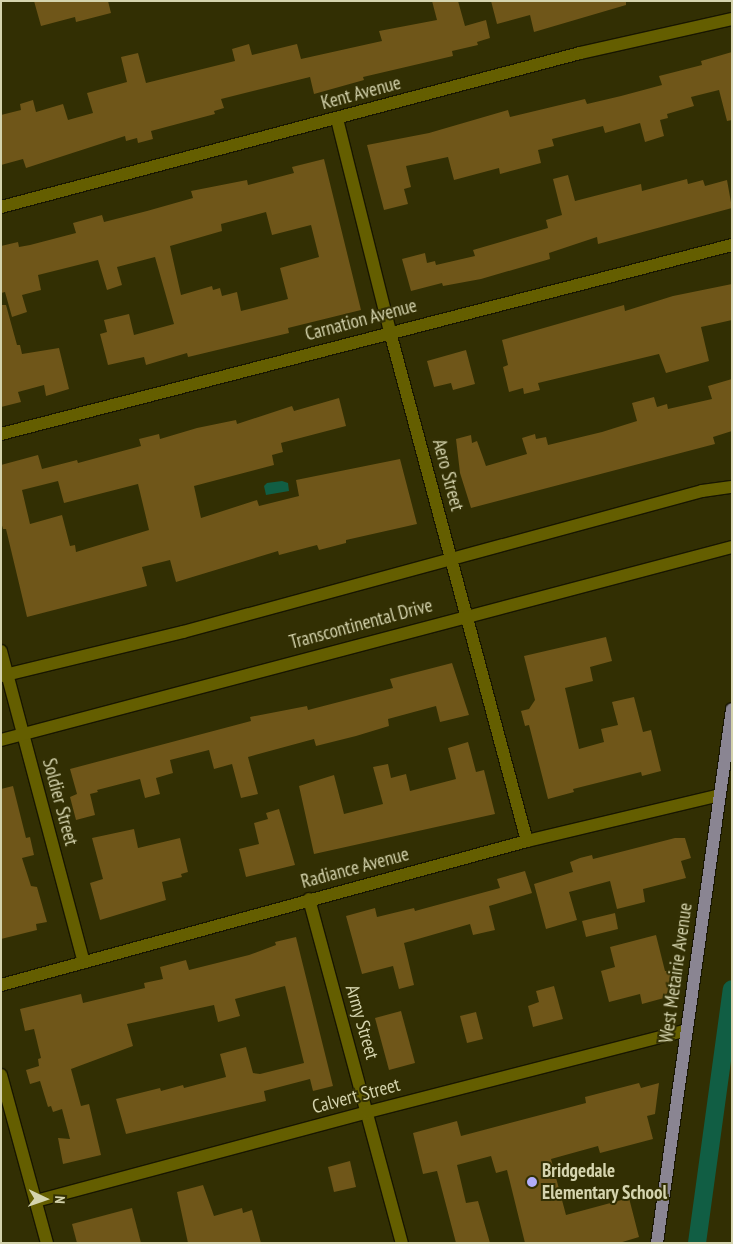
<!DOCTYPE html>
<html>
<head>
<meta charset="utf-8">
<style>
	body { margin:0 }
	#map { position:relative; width:733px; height:1244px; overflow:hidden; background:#322f03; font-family:"PT Sans Narrow",sans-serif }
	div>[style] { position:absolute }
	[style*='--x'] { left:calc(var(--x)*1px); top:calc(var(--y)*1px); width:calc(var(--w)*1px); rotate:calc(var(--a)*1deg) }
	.water>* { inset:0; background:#115e44 }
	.canal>* { height:18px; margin:-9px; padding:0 9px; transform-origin:9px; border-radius:9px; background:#115e44 }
	.building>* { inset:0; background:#6f5619 }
	.roads { filter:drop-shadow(1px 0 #181601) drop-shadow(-1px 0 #181601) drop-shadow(0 1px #181601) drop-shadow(0 -1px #181601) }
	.minor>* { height:12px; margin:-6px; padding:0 6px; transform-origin:6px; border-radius:6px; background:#645e00 }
	.major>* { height:12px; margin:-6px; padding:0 6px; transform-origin:6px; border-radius:6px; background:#8a8592 }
	.dots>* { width:14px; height:14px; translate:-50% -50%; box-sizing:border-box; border:2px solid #322f03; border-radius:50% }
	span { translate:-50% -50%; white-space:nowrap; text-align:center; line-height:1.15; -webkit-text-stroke:4px #322f03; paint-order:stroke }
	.street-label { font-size:19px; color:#d5d4ae }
	.poi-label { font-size:19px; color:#d5d4ae; font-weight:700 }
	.left { translate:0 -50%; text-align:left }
	.frame { position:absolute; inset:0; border:2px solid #d5d4ae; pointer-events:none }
	.north { position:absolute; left:20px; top:1174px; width:50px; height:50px; -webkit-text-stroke:4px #322f03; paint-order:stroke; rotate:93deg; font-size:14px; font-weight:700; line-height:20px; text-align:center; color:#d5d4ae }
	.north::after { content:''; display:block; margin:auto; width:18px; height:22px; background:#d5d4ae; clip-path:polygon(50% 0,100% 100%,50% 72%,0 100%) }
</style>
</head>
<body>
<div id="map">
	<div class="water">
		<div style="clip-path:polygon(282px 481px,288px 483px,289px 491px,266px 495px,264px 486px,267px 483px)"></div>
	</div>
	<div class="canal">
		<div style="--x:697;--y:1243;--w:256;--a:-82.2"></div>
	</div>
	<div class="building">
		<div style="clip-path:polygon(34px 1px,108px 1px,111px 13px,76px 22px,75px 17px,41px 26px)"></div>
		<div style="clip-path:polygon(432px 1px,458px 1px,465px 26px,486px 20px,490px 38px,477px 42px,478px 45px,452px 51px,453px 56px,363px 77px,364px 80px,314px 94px,310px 77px,221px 99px,224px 108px,214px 111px,215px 114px,151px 131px,153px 139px,138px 143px,137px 138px,126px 141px,125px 136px,26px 168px,23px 159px,1px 165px,1px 115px,21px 110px,20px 104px,33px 100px,36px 112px,63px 104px,68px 120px,93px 113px,87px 93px,127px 82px,121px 57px,138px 53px,146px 83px,235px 61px,232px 49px,249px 44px,252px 55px,297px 44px,301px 59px,382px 41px,379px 31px,437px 20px)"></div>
		<div style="clip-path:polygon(491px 1px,626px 1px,626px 5px,534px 32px,530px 15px,497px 24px)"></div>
		<div style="clip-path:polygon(732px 52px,732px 120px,727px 121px,719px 90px,691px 97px,694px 106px,667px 114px,668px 118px,660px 120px,664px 136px,645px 142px,640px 123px,605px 133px,603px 126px,552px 139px,554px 146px,538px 150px,541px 163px,500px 174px,499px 168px,454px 180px,448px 157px,406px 166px,411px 187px,404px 189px,408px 204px,384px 210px,367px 145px,429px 133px,508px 110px,510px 117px,585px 99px,587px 104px,621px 96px,662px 85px,659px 76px,702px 65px,701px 61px)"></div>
		<div style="clip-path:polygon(evenodd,324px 159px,361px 310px,288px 328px,289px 333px,188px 357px,187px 353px,146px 365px,144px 357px,108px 365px,100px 334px,107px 332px,104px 320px,129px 314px,134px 335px,174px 324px,155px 257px,117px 267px,122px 285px,107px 290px,98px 260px,38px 275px,41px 290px,22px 295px,27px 312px,12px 317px,5px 292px,1px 293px,1px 246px,18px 242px,19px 247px,30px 245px,76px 233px,73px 223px,102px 215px,104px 222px,147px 211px,193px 198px,191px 191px,247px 180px,248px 185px,294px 173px,292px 167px,324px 159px,266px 212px,272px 235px,311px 225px,319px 257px,280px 268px,288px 299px,241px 311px,237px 292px,222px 296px,220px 288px,213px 290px,212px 286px,181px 295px,170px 246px,222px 231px,221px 224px,266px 212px)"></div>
		<div style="clip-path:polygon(568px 175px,575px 201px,641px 184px,642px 191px,687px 179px,688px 184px,703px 180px,705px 186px,727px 180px,732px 208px,598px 244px,597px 237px,549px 253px,550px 259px,481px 279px,443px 286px,442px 283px,411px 291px,402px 259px,425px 253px,427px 263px,435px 261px,436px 265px,475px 256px,473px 250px,548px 228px,546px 220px,562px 215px,553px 179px)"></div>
		<div style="clip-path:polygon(732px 284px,732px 320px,701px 327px,709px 361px,666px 373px,659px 354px,538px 383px,540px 390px,524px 394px,523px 388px,509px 392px,503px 367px,508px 365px,502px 340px,624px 305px,625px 311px,673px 296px)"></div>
		<div style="clip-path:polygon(1px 305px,6px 305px,17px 345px,20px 345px,22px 354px,59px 348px,69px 389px,46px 396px,44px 385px,18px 392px,21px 402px,1px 407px)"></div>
		<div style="clip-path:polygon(466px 350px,475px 384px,453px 390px,451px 383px,434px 387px,427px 361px)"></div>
		<div style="clip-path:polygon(732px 379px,732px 431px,713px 437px,715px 444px,471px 508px,460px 473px,456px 439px,471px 435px,472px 443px,477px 441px,486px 466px,527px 454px,522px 438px,535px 434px,536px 439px,546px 437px,548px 445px,602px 432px,637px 421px,632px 403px,654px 397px,657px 407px,667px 404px,668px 409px,712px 399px,708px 386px)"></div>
		<div style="clip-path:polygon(evenodd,339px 398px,346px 426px,281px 443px,283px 452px,272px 455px,274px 465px,194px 486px,201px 518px,257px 500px,259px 506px,299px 496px,296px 480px,400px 459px,417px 524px,346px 540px,346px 543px,319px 550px,317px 545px,279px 555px,278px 551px,176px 582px,170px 560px,142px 567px,147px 586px,27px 617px,6px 529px,3px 529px,1px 522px,1px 465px,38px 455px,42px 469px,77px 460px,78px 463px,141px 446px,139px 439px,159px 434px,160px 439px,197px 428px,236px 420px,237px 424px,292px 406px,294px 411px,339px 398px,58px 481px,64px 503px,138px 484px,149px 530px,76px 552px,75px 545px,70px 546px,62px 515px,30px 524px,22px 490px,58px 481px)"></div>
		<div style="clip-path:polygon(606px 637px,612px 661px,590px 667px,593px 681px,565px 688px,579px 749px,604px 742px,601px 729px,618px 725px,612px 702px,634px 697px,643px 732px,651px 730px,661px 771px,642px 776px,641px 772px,573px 789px,574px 792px,548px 799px,529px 725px,525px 726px,521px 711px,529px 709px,535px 700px,524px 656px)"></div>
		<div style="clip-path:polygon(452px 663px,469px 715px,440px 722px,436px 706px,388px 719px,389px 726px,356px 736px,316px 746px,314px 739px,248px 757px,258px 794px,241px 798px,232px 764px,214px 769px,209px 750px,170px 760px,173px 773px,156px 778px,160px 794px,145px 798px,140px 779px,97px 790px,98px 792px,90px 794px,95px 815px,76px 820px,70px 797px,77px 794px,70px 769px,251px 721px,250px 717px,307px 706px,308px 710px,393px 688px,390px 679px)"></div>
		<div style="clip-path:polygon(468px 742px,476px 772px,484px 770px,495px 814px,314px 854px,299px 786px,334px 775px,344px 814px,383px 804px,373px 767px,388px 764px,391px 778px,406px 774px,410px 791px,456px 779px,448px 748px)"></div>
		<div style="clip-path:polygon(13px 786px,26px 838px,30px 837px,34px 855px,22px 858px,31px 886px,37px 887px,47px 922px,36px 924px,37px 930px,1px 939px,1px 789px)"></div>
		<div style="clip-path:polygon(279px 809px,295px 865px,246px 877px,239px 849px,259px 844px,254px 823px,268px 819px,266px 813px)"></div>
		<div style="clip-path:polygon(134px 829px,138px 848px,180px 838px,188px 872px,181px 874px,182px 877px,162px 882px,166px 900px,100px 920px,90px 883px,103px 879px,92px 838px)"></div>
		<div style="clip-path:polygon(675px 838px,685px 838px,691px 858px,681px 861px,686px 878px,643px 889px,645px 902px,617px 909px,610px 881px,569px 892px,577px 920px,546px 929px,534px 884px,573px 872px,570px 862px,580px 858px,592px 855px,593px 859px)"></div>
		<div style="clip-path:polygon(525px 871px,532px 893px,489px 906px,495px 930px,473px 935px,470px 924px,404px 943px,414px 985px,399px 989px,393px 966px,362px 974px,346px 916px,375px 908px,377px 917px,414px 908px,415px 911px,500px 888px,497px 879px)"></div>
		<div style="clip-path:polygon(615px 913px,618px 929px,586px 937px,582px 921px)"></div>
		<div style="clip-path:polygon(656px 935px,665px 971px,673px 971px,675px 980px,664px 998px,642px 1004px,640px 994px,609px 1002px,601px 971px,615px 967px,610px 947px)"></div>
		<div style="clip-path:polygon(296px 937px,333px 1086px,313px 1091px,310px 1079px,264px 1091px,266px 1101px,126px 1134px,116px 1099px,160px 1088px,161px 1091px,183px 1085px,184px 1088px,226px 1077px,220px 1054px,246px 1047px,253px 1073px,260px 1074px,304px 1063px,285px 986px,235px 999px,240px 1016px,218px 1022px,214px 1005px,127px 1024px,133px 1046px,71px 1069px,81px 1106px,89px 1104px,101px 1155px,63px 1164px,58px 1138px,70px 1139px,62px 1109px,53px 1112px,51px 1106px,48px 1107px,40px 1081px,30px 1084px,26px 1070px,39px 1066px,38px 1059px,41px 1058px,34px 1029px,25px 1031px,20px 1009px,81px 994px,83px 1003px,145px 988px,144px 983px,163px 979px,160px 967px,186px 960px,189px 970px,249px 955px,276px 945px,275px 942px)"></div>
		<div style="clip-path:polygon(554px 986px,563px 1019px,533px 1027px,528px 1006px,539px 1002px,536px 991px)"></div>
		<div style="clip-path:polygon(401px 1011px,415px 1063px,389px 1070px,375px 1018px)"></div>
		<div style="clip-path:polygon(476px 1012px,483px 1039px,467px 1043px,460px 1016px)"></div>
		<div style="clip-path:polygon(639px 1083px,641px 1088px,659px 1083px,655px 1114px,647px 1116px,653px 1139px,600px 1153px,598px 1146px,551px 1159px,566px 1215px,629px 1198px,639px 1237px,619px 1243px,525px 1243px,507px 1170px,496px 1173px,491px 1156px,457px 1165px,466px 1203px,478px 1201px,490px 1243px,456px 1243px,437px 1171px,423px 1174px,413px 1133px,457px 1121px,461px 1136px,586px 1103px,585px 1097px)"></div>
		<div style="clip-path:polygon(350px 1161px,356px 1187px,334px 1192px,328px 1167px)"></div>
		<div style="clip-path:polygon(203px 1185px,214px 1216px,242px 1208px,243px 1213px,252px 1210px,261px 1243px,188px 1243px,177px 1192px)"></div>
		<div style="clip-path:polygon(132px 1208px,141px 1243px,77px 1243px,72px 1224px)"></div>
	</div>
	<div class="roads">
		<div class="minor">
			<div style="--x:337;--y:119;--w:219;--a:76"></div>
			<div style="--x:390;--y:332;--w:527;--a:74.94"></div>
			<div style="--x:1;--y:207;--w:599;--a:-14.89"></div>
			<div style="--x:580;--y:53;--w:156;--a:-12.6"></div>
			<div style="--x:1;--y:434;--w:755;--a:-14.5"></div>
			<div style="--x:1;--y:651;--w:322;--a:75.1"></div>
			<div style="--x:1;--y:676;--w:187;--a:-13.6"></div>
			<div style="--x:183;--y:632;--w:538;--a:-15.2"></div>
			<div style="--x:702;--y:491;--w:30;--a:-8"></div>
			<div style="--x:1;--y:740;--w:756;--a:-14.79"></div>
			<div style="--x:309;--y:899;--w:356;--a:74.9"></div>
			<div style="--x:1;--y:985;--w:545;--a:-15.31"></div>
			<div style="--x:527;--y:841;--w:198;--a:-13.4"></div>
			<div style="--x:1;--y:1075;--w:174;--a:74.7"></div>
			<div style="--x:36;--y:1201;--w:344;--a:-15"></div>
			<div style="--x:368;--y:1112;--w:329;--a:-14.4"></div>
		</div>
		<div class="major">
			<div style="--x:657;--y:1243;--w:539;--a:-82.01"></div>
		</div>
	</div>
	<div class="dots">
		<div style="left:532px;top:1182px;background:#b1adfa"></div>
	</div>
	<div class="street-label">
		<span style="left:361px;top:93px;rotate:-15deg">Kent Avenue</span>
		<span style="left:361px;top:320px;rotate:-15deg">Carnation Avenue</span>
		<span style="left:448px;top:475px;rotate:75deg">Aero Street</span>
		<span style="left:361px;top:624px;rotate:-15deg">Transcontinental Drive</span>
		<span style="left:60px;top:802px;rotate:75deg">Soldier Street</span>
		<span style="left:355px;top:868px;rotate:-15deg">Radiance Avenue</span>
		<span style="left:676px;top:973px;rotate:-82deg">West Metairie Avenue</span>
		<span style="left:362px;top:1022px;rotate:74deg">Army Street</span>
		<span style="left:356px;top:1096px;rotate:-15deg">Calvert Street</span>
	</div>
	<div class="poi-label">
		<span class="left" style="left:542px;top:1182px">Bridgedale<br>Elementary School</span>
	</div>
	<div class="frame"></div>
	<div class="north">N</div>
</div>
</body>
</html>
